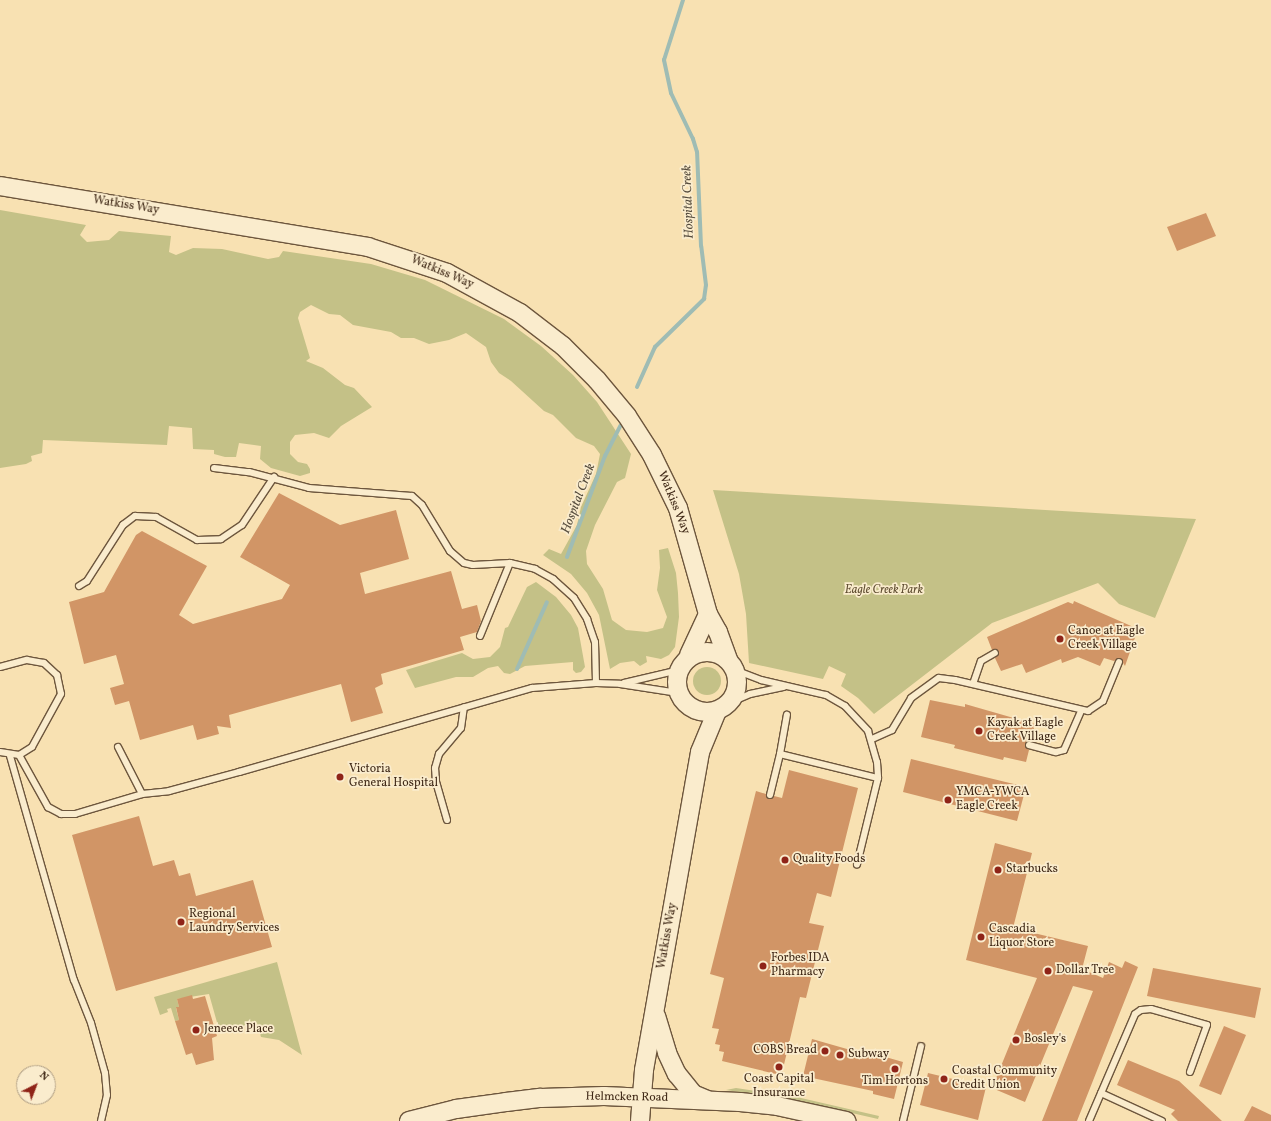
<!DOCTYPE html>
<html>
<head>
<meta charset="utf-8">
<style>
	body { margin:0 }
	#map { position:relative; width:1271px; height:1121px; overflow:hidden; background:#f8e1b2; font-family:Vollkorn,serif }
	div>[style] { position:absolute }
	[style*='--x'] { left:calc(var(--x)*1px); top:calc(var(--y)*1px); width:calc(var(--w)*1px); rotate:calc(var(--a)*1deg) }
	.green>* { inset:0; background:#c4c187 }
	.round { border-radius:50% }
	.stream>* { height:4px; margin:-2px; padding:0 2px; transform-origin:2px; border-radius:2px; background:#9fbcb4 }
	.building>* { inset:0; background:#d19566 }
	.roads { filter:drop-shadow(1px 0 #6d563d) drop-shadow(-1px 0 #6d563d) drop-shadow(0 1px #6d563d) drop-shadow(0 -1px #6d563d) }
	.lane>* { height:6px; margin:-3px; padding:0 3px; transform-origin:3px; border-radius:3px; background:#faeccd }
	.secondary>* { height:18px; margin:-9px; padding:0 9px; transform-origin:9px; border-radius:9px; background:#faeccd }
	.secondary>.ring { margin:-9px; padding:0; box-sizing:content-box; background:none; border:18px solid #faeccd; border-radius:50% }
	.dots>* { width:11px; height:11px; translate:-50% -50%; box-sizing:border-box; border:2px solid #faeccd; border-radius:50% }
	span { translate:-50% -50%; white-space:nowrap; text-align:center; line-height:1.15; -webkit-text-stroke:3.5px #faeccd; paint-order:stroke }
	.street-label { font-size:12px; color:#3f2816 }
	.park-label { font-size:12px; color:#604e32; font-style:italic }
	.poi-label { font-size:12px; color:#3f2816 }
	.left { translate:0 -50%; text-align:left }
	.right { translate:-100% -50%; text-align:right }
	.water-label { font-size:13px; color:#574d3e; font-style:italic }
	.north { position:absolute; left:16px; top:1065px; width:40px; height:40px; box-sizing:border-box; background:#faeccd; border:1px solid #af9e84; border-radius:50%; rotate:42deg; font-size:11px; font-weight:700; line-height:16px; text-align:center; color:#3f2816 }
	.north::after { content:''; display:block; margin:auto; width:14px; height:18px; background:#8f2418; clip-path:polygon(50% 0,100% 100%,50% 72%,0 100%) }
</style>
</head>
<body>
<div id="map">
	<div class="green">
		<div style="clip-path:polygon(0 210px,86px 225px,80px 235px,87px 242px,109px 240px,119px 231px,171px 236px,169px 252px,176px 255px,193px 248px,222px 249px,268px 259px,279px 257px,283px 251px,371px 264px,425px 280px,504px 319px,541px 346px,573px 375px,597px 402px,631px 454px,625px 478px,617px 482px,595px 525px,586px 551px,587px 564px,603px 589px,612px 620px,626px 630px,647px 632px,663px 628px,667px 617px,657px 590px,660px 568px,659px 550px,668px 548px,676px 573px,678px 593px,679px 617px,675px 647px,669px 655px,661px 659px,646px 656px,647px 662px,640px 666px,634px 661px,620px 663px,610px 669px,599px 615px,587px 593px,571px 574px,543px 555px,549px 549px,561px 554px,577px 525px,581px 507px,596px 474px,600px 454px,594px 446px,576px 438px,553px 415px,544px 411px,511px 381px,499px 373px,491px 362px,486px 347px,466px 333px,449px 340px,429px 344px,414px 338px,401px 338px,391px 332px,353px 325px,340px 315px,329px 314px,311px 305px,300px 312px,298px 318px,310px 358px,306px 361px,323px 368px,345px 385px,354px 388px,372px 407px,341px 426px,329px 438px,314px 433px,295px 435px,290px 442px,290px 454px,298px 462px,307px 464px,310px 469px,310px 473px,300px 476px,271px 468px,260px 459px,261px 446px,239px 443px,236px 457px,225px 457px,214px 454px,214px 450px,193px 449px,192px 428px,169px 426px,167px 445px,43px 440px,42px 453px,31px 456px,32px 461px,26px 464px,0 468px)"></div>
		<div style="clip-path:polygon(713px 490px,1196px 519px,1155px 618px,1119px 604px,1098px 583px,992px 623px,874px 714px,858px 698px,841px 686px,846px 674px,829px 666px,823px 679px,749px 663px,746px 614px,739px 574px)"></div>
		<div style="clip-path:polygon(536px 582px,556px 597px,571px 615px,578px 628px,585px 667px,581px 672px,576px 673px,573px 670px,573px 662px,525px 666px,510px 674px,504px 673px,498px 666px,488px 668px,473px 677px,456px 677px,415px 688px,406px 670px,462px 653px,473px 659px,490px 657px,500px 647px,505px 628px,508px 627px,527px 587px)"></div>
		<div class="round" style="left:693px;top:667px;width:28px;height:28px"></div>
		<div style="clip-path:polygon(277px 962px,302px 1055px,279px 1040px,261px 1037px,257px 1023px,220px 1033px,209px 994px,177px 999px,179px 1007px,176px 1008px,179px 1020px,175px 1021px,171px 1008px,167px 1009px,168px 1012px,160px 1015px,154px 997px)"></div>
		<div style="clip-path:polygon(736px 1088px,801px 1098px,879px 1116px,878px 1119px,799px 1101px,726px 1090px)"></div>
	</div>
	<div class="stream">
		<div style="--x:637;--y:387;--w:44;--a:-65.8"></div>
		<div style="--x:655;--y:347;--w:69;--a:-44.4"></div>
		<div style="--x:704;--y:299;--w:14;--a:-82"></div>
		<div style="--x:706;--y:285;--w:39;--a:-97"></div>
		<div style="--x:701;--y:246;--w:94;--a:-92.4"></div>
		<div style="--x:697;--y:152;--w:14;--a:-107"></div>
		<div style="--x:693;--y:139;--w:51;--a:-115.6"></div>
		<div style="--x:671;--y:93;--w:34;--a:-102"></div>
		<div style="--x:664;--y:60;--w:63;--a:-72.4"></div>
		<div style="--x:567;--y:557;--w:108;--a:-69.4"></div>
		<div style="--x:605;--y:456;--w:34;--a:-63"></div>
		<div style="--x:517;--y:669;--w:73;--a:-65.9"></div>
	</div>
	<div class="building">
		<div style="clip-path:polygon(1206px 213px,1216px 236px,1177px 251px,1167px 227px)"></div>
		<div style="clip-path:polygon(279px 493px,340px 525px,396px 510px,409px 559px,360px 573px,365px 594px,451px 571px,462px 609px,477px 605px,481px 621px,477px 632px,460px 637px,464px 650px,381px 674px,383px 684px,375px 688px,383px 713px,351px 722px,341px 684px,229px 715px,231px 728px,217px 726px,219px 734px,197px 740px,193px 725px,140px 740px,129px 701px,115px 705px,110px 688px,124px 684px,116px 655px,84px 664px,69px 602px,104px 592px,136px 535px,142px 531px,207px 566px,179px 615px,193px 624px,282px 599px,290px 585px,240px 557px)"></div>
		<div style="clip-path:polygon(1074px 601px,1138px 629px,1125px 666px,1120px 658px,1114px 661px,1104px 658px,1100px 666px,1078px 657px,1062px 663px,1061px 659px,1026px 673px,1022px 664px,1001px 671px,995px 658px,999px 651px,992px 650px,987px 637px,1068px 602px,1073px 604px)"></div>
		<div style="clip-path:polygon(930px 700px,965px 707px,965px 704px,1035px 724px,1031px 741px,1025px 744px,1029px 750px,1026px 762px,1004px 757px,1003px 760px,954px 748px,955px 745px,921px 737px)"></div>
		<div style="clip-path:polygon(911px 759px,1026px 787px,1017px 821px,903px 792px)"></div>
		<div style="clip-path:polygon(789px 770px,858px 788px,831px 897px,817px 893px,809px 923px,824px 926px,806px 998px,800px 997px,782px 1073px,777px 1072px,776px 1074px,722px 1061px,724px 1052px,719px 1051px,720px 1045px,715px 1044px,719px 1029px,712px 1028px,724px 978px,710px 974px,756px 791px,766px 794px,769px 799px,774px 796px,782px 798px)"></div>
		<div style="clip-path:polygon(139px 816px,153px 866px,174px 860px,179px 876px,190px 873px,196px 896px,253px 880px,272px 947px,116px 991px,72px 835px)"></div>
		<div style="clip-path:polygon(995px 843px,1032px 853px,1013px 928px,1088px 946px,1082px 969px,1103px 978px,1109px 962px,1122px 968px,1125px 961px,1138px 967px,1077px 1121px,1042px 1121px,1093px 991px,1073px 986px,1025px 1102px,992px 1088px,1037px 978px,966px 960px)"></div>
		<div style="clip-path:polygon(1153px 968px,1261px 988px,1255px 1018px,1147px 996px)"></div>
		<div style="clip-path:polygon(192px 995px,193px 999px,205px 996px,217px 1036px,212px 1038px,214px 1060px,196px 1065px,192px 1053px,186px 1055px,175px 1021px,179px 1020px,176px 1007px,179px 1007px,177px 999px)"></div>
		<div style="clip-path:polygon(1224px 1026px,1246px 1035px,1221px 1095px,1199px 1086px)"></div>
		<div style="clip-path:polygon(812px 1039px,882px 1059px,882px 1056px,903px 1062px,894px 1099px,873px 1094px,873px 1091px,803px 1076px)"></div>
		<div style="clip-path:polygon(1128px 1060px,1179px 1081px,1222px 1121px,1178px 1121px,1171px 1114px,1175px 1110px,1117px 1085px)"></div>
		<div style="clip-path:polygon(928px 1073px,986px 1087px,978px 1120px,920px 1105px)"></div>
		<div style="clip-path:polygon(1252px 1106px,1271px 1115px,1271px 1121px,1244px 1121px)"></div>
	</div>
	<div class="roads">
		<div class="lane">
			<div style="--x:214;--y:468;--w:35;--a:7"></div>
			<div style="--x:249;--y:472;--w:62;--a:14.9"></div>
			<div style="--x:309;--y:488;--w:103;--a:4.4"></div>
			<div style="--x:412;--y:496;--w:13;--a:42"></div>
			<div style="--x:422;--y:505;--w:54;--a:58.7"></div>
			<div style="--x:450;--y:551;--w:18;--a:41"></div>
			<div style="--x:464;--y:563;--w:9;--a:13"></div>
			<div style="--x:473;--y:565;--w:37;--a:-3"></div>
			<div style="--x:510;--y:563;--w:26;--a:13"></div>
			<div style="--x:535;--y:569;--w:21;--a:29"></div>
			<div style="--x:553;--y:579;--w:28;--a:42"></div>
			<div style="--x:574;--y:598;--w:25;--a:58"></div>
			<div style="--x:587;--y:619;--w:24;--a:71"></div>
			<div style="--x:595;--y:642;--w:41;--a:88.6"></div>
			<div style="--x:79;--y:586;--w:9;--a:-32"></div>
			<div style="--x:87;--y:581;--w:67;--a:-57.3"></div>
			<div style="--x:123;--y:525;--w:15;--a:-37"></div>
			<div style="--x:135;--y:516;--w:21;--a:3"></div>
			<div style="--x:156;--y:517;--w:47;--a:29.3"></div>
			<div style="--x:197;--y:540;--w:24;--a:-2"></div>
			<div style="--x:221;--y:539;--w:25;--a:-34"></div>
			<div style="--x:242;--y:525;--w:58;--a:-56.3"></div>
			<div style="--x:480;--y:636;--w:79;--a:-67.7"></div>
			<div style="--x:0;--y:667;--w:28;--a:-15"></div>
			<div style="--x:27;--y:660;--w:17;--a:10"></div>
			<div style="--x:44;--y:663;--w:18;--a:43"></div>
			<div style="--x:57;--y:675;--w:19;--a:78"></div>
			<div style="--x:61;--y:694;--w:60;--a:118.7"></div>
			<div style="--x:32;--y:747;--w:15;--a:148"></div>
			<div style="--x:19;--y:755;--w:19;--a:-171"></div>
			<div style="--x:735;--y:670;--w:28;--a:21"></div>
			<div style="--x:761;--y:680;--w:67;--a:13"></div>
			<div style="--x:826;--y:695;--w:22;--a:30"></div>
			<div style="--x:845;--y:706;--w:34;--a:47"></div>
			<div style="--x:868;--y:731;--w:32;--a:74"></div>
			<div style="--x:877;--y:762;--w:16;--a:86"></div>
			<div style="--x:878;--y:778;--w:89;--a:103.7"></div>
			<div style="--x:624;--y:683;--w:57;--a:-13.3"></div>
			<div style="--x:973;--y:684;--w:24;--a:-71"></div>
			<div style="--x:981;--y:661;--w:16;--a:-30"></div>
			<div style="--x:729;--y:703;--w:23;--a:-23"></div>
			<div style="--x:750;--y:694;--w:35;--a:-12"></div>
			<div style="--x:872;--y:739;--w:22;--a:-24"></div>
			<div style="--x:892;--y:730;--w:37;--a:-59"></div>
			<div style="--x:911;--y:698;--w:34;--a:-36"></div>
			<div style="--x:939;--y:678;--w:16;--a:7"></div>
			<div style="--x:955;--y:680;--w:137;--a:13.1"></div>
			<div style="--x:1088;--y:711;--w:18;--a:-34"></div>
			<div style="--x:1103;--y:701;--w:42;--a:-67.7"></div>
			<div style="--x:1029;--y:745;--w:28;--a:15"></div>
			<div style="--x:1056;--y:752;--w:8;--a:-14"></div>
			<div style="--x:1064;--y:750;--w:43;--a:-66.4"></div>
			<div style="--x:118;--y:747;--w:53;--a:62.9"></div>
			<div style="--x:780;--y:754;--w:40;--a:-80"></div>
			<div style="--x:19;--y:755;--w:60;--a:60.9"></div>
			<div style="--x:48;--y:807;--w:15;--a:28"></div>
			<div style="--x:61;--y:814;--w:14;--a:0"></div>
			<div style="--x:75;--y:814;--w:70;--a:-16.6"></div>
			<div style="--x:142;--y:794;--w:27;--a:-6"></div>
			<div style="--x:169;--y:791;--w:73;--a:-15.2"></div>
			<div style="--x:239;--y:772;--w:305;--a:-16"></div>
			<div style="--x:532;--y:688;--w:64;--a:-4.5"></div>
			<div style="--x:596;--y:683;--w:24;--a:2"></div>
			<div style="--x:620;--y:684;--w:59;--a:8.8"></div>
			<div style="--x:10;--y:756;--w:233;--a:74.1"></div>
			<div style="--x:74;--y:980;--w:46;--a:68.4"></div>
			<div style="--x:91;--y:1023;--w:52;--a:74.4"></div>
			<div style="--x:105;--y:1073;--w:22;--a:85"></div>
			<div style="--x:107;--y:1095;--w:27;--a:103"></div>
			<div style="--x:770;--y:795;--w:42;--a:-76.3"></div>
			<div style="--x:780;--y:754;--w:101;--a:13.8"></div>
			<div style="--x:447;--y:820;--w:40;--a:-106"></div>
			<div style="--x:436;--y:782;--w:14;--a:-94"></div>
			<div style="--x:435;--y:768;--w:15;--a:-74"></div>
			<div style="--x:439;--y:754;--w:34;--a:-50"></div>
			<div style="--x:461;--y:728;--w:21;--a:-82"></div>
			<div style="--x:1101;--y:1093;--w:67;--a:24.7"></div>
			<div style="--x:903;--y:1121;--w:77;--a:-76.5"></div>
			<div style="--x:1089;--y:1121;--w:116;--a:-66.7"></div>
			<div style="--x:1135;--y:1014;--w:7;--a:-34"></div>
			<div style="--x:1141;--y:1010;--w:10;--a:-6"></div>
			<div style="--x:1151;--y:1009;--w:58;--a:15.9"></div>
			<div style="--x:1207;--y:1025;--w:50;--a:109.9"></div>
		</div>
		<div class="secondary">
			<div style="--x:0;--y:186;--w:373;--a:9.4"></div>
			<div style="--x:368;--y:247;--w:83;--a:18.2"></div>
			<div style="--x:447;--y:273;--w:83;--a:28.7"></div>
			<div style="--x:520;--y:313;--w:54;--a:37.5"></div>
			<div style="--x:563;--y:346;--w:48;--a:45"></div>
			<div style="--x:597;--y:380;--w:47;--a:50.2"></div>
			<div style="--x:627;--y:416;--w:46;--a:57.3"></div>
			<div style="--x:652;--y:455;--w:59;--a:63.9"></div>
			<div style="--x:678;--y:508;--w:110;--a:74.2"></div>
			<div style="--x:708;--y:614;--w:21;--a:61"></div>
			<div style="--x:718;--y:632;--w:30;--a:70"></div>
			<div class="ring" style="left:677px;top:652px;width:42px;height:42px"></div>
			<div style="--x:689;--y:655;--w:45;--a:-65.1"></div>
			<div style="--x:656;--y:1016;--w:39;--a:73"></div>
			<div style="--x:667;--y:1053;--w:23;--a:65"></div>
			<div style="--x:677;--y:1074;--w:26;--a:51"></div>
			<div style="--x:693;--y:1094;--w:15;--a:23"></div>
			<div style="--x:409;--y:1121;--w:49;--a:-14.3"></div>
			<div style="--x:456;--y:1109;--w:50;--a:-8"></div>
			<div style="--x:506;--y:1102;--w:35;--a:-7"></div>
			<div style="--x:541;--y:1098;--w:63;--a:-1.8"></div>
			<div style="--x:604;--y:1096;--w:136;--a:2.5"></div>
			<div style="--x:740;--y:1102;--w:37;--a:6"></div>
			<div style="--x:777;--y:1106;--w:71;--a:12.3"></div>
			<div style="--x:640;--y:1121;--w:51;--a:-85.5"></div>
			<div style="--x:644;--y:1070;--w:323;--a:-80"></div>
			<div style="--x:700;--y:752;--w:44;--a:-67.5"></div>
		</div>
	</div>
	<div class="dots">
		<div style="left:1060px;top:639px;background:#8f2418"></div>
		<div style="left:979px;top:731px;background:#8f2418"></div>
		<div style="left:340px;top:777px;background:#8f2418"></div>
		<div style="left:948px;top:800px;background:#8f2418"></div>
		<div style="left:785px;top:860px;background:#8f2418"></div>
		<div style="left:998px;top:870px;background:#8f2418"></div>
		<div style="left:181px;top:922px;background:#8f2418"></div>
		<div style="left:981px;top:937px;background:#8f2418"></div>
		<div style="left:763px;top:966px;background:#8f2418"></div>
		<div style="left:1048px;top:971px;background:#8f2418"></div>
		<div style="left:196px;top:1030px;background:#8f2418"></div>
		<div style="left:1016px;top:1040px;background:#8f2418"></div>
		<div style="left:825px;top:1051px;background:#8f2418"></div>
		<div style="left:840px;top:1055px;background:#8f2418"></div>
		<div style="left:779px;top:1067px;background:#8f2418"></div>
		<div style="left:895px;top:1069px;background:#8f2418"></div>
		<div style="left:944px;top:1079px;background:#8f2418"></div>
	</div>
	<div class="street-label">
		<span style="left:126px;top:206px;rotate:9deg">Watkiss Way</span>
		<span style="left:442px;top:273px;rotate:23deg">Watkiss Way</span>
		<span style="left:673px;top:503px;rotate:68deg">Watkiss Way</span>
		<span style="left:668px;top:936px;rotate:-80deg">Watkiss Way</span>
		<span style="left:627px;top:1098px;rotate:1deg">Helmcken Road</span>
	</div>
	<div class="park-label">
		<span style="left:884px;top:591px">Eagle Creek Park</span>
	</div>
	<div class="poi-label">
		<span class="left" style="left:1068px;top:639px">Canoe at Eagle<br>Creek Village</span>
		<span class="left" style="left:987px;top:731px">Kayak at Eagle<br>Creek Village</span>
		<span class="left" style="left:349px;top:777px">Victoria<br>General Hospital</span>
		<span class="left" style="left:956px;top:800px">YMCA-YWCA<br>Eagle Creek</span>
		<span class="left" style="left:793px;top:860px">Quality Foods</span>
		<span class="left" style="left:1006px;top:870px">Starbucks</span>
		<span class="left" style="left:189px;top:922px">Regional<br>Laundry Services</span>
		<span class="left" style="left:989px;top:937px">Cascadia<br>Liquor Store</span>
		<span class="left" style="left:771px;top:966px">Forbes IDA<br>Pharmacy</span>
		<span class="left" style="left:1056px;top:971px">Dollar Tree</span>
		<span class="left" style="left:204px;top:1030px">Jeneece Place</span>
		<span class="left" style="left:1024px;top:1040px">Bosley's</span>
		<span class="right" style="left:817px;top:1051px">COBS Bread</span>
		<span class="left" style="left:848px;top:1055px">Subway</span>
		<span class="left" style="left:952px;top:1079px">Coastal Community<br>Credit Union</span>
		<span style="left:779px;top:1087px">Coast Capital<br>Insurance</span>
		<span style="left:895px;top:1082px">Tim Hortons</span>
	</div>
	<div class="water-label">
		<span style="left:689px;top:202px;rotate:-92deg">Hospital Creek</span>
		<span style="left:579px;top:499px;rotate:-69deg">Hospital Creek</span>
	</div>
	<div class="north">N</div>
</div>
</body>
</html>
